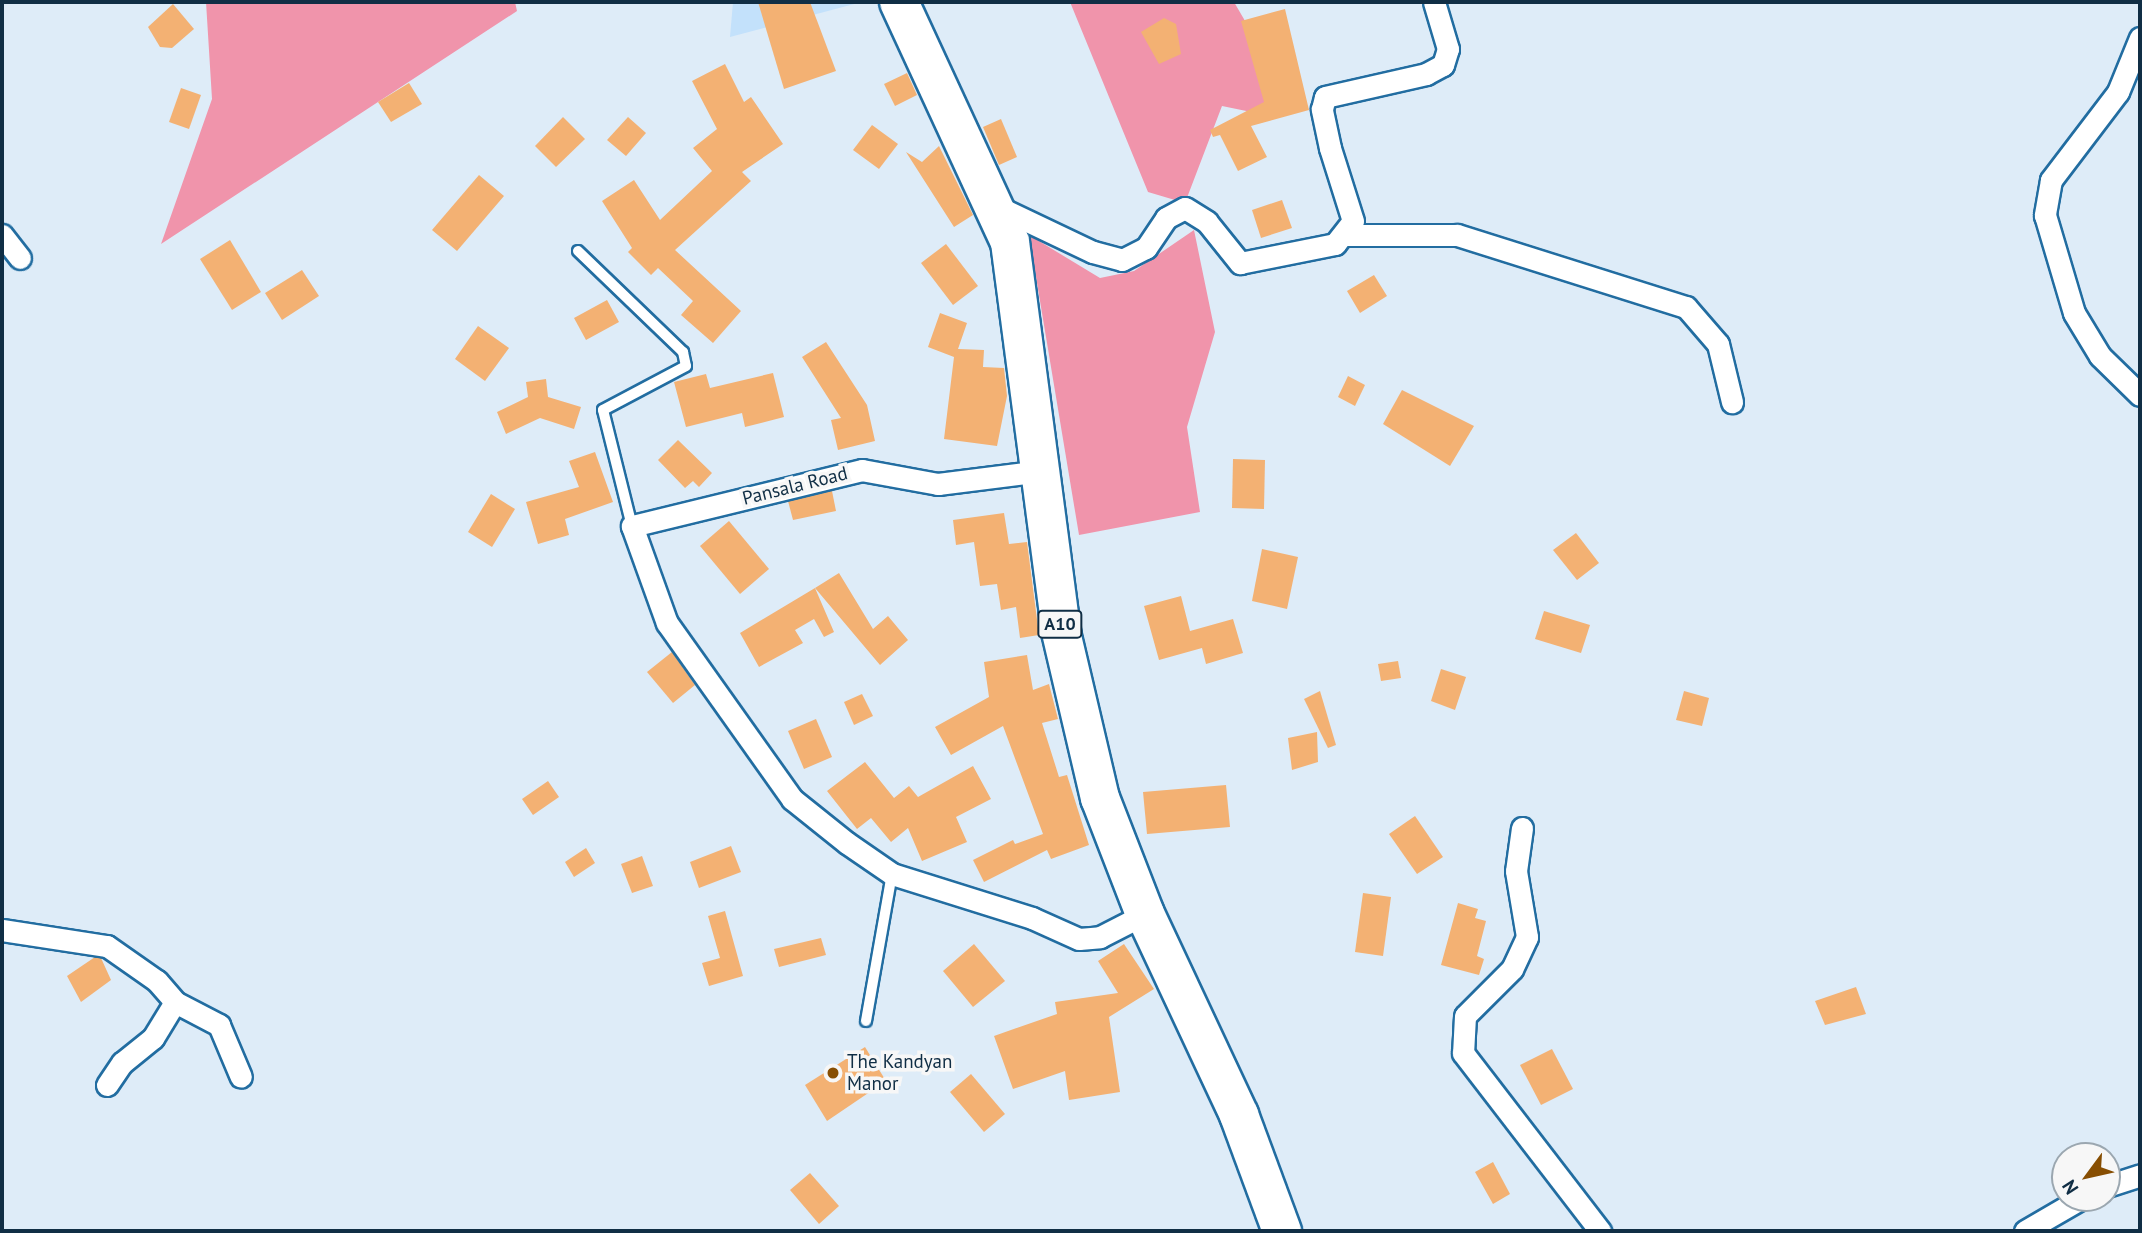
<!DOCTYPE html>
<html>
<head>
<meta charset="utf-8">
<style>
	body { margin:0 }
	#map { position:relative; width:2142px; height:1233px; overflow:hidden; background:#deecf8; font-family:"PT Sans",sans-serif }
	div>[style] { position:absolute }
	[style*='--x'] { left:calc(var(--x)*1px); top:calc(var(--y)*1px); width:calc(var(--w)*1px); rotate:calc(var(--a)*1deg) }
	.built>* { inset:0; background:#c3e1fb }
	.forest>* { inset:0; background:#f094ab }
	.building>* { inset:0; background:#f3b173 }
	.roads { filter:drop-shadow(2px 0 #226da1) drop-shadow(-2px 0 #226da1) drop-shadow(0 2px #226da1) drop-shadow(0 -2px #226da1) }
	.lane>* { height:10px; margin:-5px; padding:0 5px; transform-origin:5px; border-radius:5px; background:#fff }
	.street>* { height:21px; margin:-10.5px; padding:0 10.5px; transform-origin:10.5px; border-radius:10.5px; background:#fff }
	.highway>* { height:38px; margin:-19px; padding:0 19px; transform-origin:19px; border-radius:19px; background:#fff }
	.dots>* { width:19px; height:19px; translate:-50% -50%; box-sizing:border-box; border:4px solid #f7f7f7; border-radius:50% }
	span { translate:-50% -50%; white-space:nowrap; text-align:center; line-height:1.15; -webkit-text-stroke:7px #f7f7f7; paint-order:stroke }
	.shield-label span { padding:2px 5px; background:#f7f7f7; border:2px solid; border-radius:5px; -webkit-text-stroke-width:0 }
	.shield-label { font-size:18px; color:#102e45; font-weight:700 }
	.street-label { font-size:19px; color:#102e45 }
	.poi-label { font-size:19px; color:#102e45 }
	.left { translate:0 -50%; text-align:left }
	.frame { position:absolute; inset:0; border:4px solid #102e45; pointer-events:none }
	.north { position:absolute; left:2051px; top:1142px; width:70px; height:70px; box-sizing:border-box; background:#f7f7f7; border:2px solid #9ba7b0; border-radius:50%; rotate:237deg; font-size:19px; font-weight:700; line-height:28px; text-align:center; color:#102e45 }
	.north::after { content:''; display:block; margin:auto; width:24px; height:32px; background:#874e02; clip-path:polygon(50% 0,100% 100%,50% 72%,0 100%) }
</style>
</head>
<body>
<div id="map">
	<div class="built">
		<div style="clip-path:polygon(733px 2px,858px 2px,858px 3px,730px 37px)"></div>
	</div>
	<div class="forest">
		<div style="clip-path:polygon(206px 2px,515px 2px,517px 11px,161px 244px,212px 99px)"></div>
		<div style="clip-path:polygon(1070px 2px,1234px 2px,1262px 50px,1280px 118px,1222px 106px,1185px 203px,1148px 192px)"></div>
		<div style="clip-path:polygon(1194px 230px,1215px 332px,1187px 427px,1200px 512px,1079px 535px,1029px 235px,1100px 278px,1134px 271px)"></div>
	</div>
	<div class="building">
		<div style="clip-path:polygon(758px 2px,810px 2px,836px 71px,784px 89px)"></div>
		<div style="clip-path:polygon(173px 4px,194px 29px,172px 48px,160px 47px,148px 27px)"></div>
		<div style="clip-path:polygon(1285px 9px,1309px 110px,1251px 126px,1267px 157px,1238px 171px,1220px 135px,1213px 137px,1210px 130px,1264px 102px,1241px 21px)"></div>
		<div style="clip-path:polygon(1164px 18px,1176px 24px,1181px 54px,1159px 64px,1141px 32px)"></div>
		<div style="clip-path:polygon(725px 64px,744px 102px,751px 97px,783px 144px,742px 172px,751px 181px,675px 250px,741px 311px,713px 343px,681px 315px,693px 301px,658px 268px,651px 275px,628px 252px,632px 248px,602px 201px,634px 180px,660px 220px,712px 171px,693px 148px,717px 129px,692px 81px)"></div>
		<div style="clip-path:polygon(907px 73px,917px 95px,895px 106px,884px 84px)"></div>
		<div style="clip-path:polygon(409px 83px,422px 104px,391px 122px,378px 102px)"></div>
		<div style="clip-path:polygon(181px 88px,201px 95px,189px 129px,169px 122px)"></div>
		<div style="clip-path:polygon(563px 117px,585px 139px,556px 167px,535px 146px)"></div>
		<div style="clip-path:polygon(628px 117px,646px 133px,626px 156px,607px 140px)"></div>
		<div style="clip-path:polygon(1001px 119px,1017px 157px,999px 165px,983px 127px)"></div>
		<div style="clip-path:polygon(872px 125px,898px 144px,879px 169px,853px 150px)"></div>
		<div style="clip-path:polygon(939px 146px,973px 215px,954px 227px,906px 152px,922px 162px)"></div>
		<div style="clip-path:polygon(479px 175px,504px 196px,457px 251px,432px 230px)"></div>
		<div style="clip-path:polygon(1282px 200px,1292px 228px,1261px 238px,1252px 210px)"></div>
		<div style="clip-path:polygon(230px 240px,261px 292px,232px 310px,200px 259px)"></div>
		<div style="clip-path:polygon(946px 244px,978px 286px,953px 305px,921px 263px)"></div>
		<div style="clip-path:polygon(302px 270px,319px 296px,282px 320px,265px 293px)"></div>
		<div style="clip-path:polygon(1374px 275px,1387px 296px,1360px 313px,1347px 291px)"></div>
		<div style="clip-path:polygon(607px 300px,619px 322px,586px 340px,574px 318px)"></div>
		<div style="clip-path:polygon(940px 313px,967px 323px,958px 349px,984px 350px,983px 367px,1004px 368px,1007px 396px,997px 446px,944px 439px,954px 357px,928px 347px)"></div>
		<div style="clip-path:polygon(478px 326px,509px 348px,485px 381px,455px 359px)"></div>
		<div style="clip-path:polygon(826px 342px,867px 405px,875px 441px,838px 450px,831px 420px,841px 418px,802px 357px)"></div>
		<div style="clip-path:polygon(773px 373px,784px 417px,745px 427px,742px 413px,686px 427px,674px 382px,706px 374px,710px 388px)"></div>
		<div style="clip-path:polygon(1348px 376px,1365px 385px,1355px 406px,1338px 397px)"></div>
		<div style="clip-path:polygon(546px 379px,548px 397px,581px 407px,574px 429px,540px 418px,506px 434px,497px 412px,528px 397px,526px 382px)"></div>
		<div style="clip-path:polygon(1402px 390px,1474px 426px,1450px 466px,1383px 424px)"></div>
		<div style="clip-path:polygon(678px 440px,712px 473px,699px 487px,693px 481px,685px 488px,658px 460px)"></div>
		<div style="clip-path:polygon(595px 452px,613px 502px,565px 519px,569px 535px,538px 544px,526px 502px,579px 487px,569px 461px)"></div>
		<div style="clip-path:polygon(1233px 459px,1265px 460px,1264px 509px,1232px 508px)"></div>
		<div style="clip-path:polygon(832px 491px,836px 511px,793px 520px,788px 501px)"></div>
		<div style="clip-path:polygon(491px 494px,515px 509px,492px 547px,468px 532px)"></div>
		<div style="clip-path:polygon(1004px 513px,1009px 544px,1027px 542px,1039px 635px,1020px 638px,1016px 607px,1001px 610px,997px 584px,980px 586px,974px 542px,956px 545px,953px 520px)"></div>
		<div style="clip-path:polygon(729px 521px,769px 569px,740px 594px,700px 546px)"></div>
		<div style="clip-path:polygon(1576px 533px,1599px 563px,1577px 580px,1553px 550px)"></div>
		<div style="clip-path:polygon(1262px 549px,1298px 557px,1287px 609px,1252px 601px)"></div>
		<div style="clip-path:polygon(839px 573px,873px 629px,888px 616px,908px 640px,880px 665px,815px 588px)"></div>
		<div style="clip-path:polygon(815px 588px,834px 632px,824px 637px,814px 619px,795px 630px,803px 643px,759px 667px,740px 633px)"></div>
		<div style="clip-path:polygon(1181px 596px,1190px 631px,1233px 619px,1243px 653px,1206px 664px,1202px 648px,1159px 660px,1144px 606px)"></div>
		<div style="clip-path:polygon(1544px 611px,1590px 625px,1581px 653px,1535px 639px)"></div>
		<div style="clip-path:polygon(672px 652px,695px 685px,673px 703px,647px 672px)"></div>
		<div style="clip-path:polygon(1027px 655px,1033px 690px,1049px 684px,1058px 719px,1042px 723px,1059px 777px,1067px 775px,1089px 845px,1051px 859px,1047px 850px,984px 882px,973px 860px,1013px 840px,1015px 844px,1043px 834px,1003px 726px,951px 755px,935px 727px,989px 697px,984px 662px)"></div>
		<div style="clip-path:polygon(1398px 661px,1401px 678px,1381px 681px,1378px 664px)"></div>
		<div style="clip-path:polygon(1441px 669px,1466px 677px,1455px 710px,1431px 701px)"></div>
		<div style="clip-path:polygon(1320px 691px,1336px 745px,1328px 748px,1304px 699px)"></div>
		<div style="clip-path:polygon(1684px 691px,1709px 698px,1702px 726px,1676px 720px)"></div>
		<div style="clip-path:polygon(862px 694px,873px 716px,854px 725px,844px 702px)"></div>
		<div style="clip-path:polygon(816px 719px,832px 757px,804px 769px,788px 731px)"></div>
		<div style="clip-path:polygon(1317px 732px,1318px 762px,1292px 770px,1288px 738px)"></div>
		<div style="clip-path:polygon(865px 762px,894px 798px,909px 786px,918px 797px,973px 766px,991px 799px,956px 817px,967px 842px,922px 861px,908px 828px,891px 842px,871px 818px,857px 829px,827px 791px)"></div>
		<div style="clip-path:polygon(548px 781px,559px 797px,533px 815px,522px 799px)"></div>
		<div style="clip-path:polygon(1226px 785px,1230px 827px,1147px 834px,1143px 792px)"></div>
		<div style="clip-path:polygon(1415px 816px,1443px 857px,1417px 874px,1389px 834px)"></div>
		<div style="clip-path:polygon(731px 846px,741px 872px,699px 888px,690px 862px)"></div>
		<div style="clip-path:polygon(586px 848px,595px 863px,574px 877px,565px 862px)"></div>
		<div style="clip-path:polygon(642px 856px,653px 886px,632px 893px,621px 864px)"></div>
		<div style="clip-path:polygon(1363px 893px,1391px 897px,1383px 956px,1355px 952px)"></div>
		<div style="clip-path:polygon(1458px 903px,1478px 909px,1475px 918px,1486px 921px,1477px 956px,1484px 959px,1479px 975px,1441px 965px)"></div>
		<div style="clip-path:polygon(725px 911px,743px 976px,709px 986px,702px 963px,720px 958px,708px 916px)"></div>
		<div style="clip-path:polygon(821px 938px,826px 955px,779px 967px,774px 949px)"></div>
		<div style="clip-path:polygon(974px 944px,1005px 981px,973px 1007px,943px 971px)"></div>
		<div style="clip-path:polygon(1124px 944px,1154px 989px,1109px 1017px,1120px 1092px,1069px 1100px,1065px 1071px,1013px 1089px,994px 1036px,1057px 1014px,1055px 1002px,1118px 993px,1098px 961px)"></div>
		<div style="clip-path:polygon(95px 957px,101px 958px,111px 980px,81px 1002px,67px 976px)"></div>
		<div style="clip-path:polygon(1856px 987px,1866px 1014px,1825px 1025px,1815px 1001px)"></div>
		<div style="clip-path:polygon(865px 1047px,886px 1081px,827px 1121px,805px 1085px)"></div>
		<div style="clip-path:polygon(1552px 1049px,1573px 1089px,1541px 1105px,1520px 1065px)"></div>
		<div style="clip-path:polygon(971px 1074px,1005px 1114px,984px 1132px,950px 1092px)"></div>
		<div style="clip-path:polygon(1493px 1162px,1510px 1194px,1493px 1204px,1475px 1172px)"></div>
		<div style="clip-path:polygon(810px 1173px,839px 1206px,819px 1224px,790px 1190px)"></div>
	</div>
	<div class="roads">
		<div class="lane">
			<div style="--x:578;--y:251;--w:146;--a:43.9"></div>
			<div style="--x:683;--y:352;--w:14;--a:78"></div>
			<div style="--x:686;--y:366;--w:94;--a:152.1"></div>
			<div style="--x:603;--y:410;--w:120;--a:76"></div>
			<div style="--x:866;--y:1021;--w:149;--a:-80"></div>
		</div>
		<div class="street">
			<div style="--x:2140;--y:38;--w:58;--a:112.2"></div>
			<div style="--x:2118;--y:92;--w:111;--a:127.3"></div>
			<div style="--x:2051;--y:180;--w:36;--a:100"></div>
			<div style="--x:2045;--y:215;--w:102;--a:73.5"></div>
			<div style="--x:2074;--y:313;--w:50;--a:58.8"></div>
			<div style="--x:2100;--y:356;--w:56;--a:44.3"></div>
			<div style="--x:996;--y:206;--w:107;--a:25.4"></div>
			<div style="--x:1093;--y:252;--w:30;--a:15"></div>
			<div style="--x:1122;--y:260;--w:27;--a:-27"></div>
			<div style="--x:1146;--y:248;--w:36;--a:-56"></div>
			<div style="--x:1166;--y:218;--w:21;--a:-28"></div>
			<div style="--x:1185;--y:208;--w:26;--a:32"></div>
			<div style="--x:1207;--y:222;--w:53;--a:51.2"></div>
			<div style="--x:1240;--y:263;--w:97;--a:-11.3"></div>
			<div style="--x:1335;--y:244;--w:29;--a:-52"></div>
			<div style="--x:1353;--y:221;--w:77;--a:-107.5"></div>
			<div style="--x:1330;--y:148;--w:40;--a:-102"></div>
			<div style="--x:1322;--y:109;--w:12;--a:-76"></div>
			<div style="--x:1325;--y:97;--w:104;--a:-12.8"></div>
			<div style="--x:1426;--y:74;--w:19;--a:-28"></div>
			<div style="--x:1443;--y:65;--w:17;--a:-73"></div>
			<div style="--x:1448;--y:49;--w:49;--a:-106.6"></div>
			<div style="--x:2;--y:235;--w:29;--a:52"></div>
			<div style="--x:1347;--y:235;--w:110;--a:0"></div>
			<div style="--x:1457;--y:235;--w:240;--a:17.5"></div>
			<div style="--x:1686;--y:307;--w:49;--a:49.1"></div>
			<div style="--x:1718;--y:344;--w:60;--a:76.4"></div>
			<div style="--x:1041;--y:471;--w:104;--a:172.8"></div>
			<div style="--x:938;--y:484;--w:77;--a:-169.6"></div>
			<div style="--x:862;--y:470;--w:237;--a:166.3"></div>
			<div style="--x:632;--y:526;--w:103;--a:70.2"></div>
			<div style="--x:667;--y:623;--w:216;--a:54.6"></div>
			<div style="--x:792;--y:799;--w:70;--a:38.7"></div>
			<div style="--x:847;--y:843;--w:55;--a:34.6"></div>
			<div style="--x:892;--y:874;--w:147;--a:17.4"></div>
			<div style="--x:1032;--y:918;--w:51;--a:24.1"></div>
			<div style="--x:1079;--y:939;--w:21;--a:-5"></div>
			<div style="--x:1100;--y:937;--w:51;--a:-27.1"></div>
			<div style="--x:1522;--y:828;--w:43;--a:97.9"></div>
			<div style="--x:1516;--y:871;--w:67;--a:80.5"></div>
			<div style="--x:1527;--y:937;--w:35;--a:115"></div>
			<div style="--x:1512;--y:969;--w:66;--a:135"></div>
			<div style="--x:1465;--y:1016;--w:37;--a:93"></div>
			<div style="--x:1463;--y:1053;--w:225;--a:52.4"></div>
			<div style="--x:2;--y:930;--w:106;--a:8.7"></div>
			<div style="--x:107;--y:946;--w:61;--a:35"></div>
			<div style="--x:157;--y:981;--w:28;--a:49"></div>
			<div style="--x:175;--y:1002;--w:50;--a:27.6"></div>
			<div style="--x:219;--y:1025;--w:56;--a:67.1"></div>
			<div style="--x:107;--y:1085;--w:27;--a:-56"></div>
			<div style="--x:122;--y:1063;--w:40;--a:-39"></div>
			<div style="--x:153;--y:1038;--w:42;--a:-58.6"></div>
			<div style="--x:2107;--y:1186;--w:35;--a:-18"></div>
			<div style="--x:2025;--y:1231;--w:66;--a:-30.1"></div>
		</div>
		<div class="highway">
			<div style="--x:899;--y:2;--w:264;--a:65.2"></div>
			<div style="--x:1010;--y:242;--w:393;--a:82.5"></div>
			<div style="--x:1061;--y:632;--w:171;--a:76.8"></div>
			<div style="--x:1100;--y:798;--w:124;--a:68.8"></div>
			<div style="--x:1145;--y:914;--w:222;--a:64.9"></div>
			<div style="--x:1239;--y:1115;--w:124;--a:69.7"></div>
		</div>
	</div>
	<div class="dots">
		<div style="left:833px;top:1073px;background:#874e02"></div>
	</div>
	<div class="shield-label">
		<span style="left:1060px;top:624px">A10</span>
	</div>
	<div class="street-label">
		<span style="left:795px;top:486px;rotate:-14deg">Pansala Road</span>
	</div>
	<div class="poi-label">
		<span class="left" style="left:847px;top:1073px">The Kandyan<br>Manor</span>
	</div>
	<div class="frame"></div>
	<div class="north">N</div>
</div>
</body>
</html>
